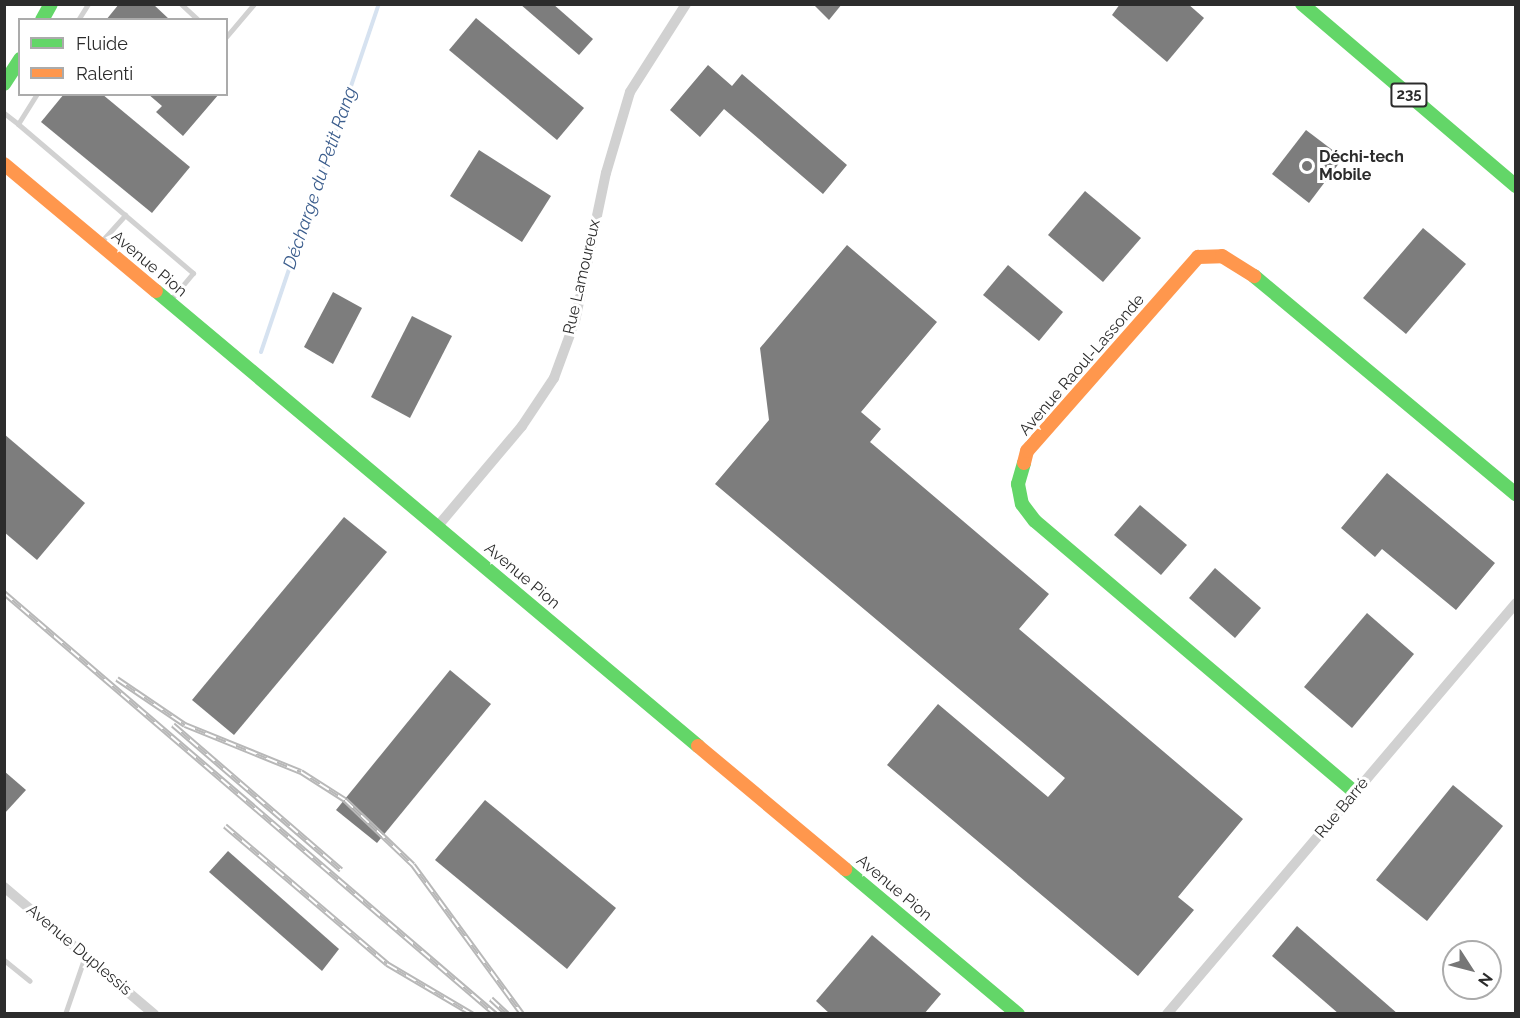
<!DOCTYPE html>
<html>
<head>
<meta charset="utf-8">
<style>
	body { margin:0 }
	#map { position:relative; width:1520px; height:1018px; overflow:hidden; background:#fff; font-family:Raleway,sans-serif }
	div>[style] { position:absolute }
	[style*='--x'] { left:calc(var(--x)*1px); top:calc(var(--y)*1px); width:calc(var(--w)*1px); rotate:calc(var(--a)*1deg) }
	.stream>* { height:4px; margin:-2px; padding:0 2px; transform-origin:2px; border-radius:2px; background:#d6e2f0 }
	.building>* { inset:0; background:#7d7d7d }
	.path>* { height:2px; margin-top:-1px; transform-origin:0; background:repeating-linear-gradient(90deg,#d1d1d1 0 3px,transparent 0 6px) }
	.lane>* { height:5px; margin:-2.5px; padding:0 2.5px; transform-origin:2.5px; border-radius:2.5px; background:#d1d1d1 }
	.street>* { height:10px; margin:-5px; padding:0 5px; transform-origin:5px; border-radius:5px; background:#d1d1d1 }
	.fast>* { height:14px; margin:-7px; padding:0 7px; transform-origin:7px; border-radius:7px; background:#63d668 }
	.slow>* { height:14px; margin:-7px; padding:0 7px; transform-origin:7px; border-radius:7px; background:#ff974d }
	.rail>* { height:6px; margin-top:-3px; transform-origin:0; background:repeating-linear-gradient(90deg,#fff 0 11px,#b8b8b8 0 22px); box-sizing:border-box; border-block:2px solid #b8b8b8 }
	.dots>* { width:16px; height:16px; translate:-50% -50%; box-sizing:border-box; border:3px solid #fff; border-radius:50% }
	span { translate:-50% -50%; white-space:nowrap; text-align:center; line-height:1.15; -webkit-text-stroke:6px #fff; paint-order:stroke }
	.shield-label span { padding:2px 4px; background:#fff; border:2px solid; border-radius:4px; -webkit-text-stroke-width:0 }
	.shield-label { font-size:15px; color:#2c2c2c; font-weight:700 }
	.poi-label { font-size:16px; color:#2c2c2c; font-weight:700 }
	.left { translate:0 -50%; text-align:left }
	.street-label { font-size:16px; color:#2c2c2c }
	.water-label { font-size:18px; color:#3b5d8d; font-style:italic }
	.frame { position:absolute; inset:0; border:6px solid #2c2c2c; pointer-events:none }
	.legend { position:absolute; left:18px; top:18px; width:210px; height:78px; box-sizing:border-box; background:#fff; border:2px solid #ababab; margin:0; padding:8px 10px; list-style:none; font-size:18px; color:#2c2c2c }
	.legend li { display:flex; align-items:center; gap:12px; height:30px }
	.legend b { width:30px; border:2px solid #ababab }
	.north { position:absolute; left:1442px; top:940px; width:60px; height:60px; box-sizing:border-box; background:#fff; border:2px solid #ababab; border-radius:50%; rotate:126deg; font-size:16px; font-weight:700; line-height:24px; text-align:center; color:#2c2c2c }
	.north::after { content:''; display:block; margin:auto; width:21px; height:27px; background:#767676; clip-path:polygon(50% 0,100% 100%,50% 72%,0 100%) }
</style>
</head>
<body>
<div id="map">
	<div class="stream">
		<div style="--x:261;--y:352;--w:367;--a:-71.3"></div>
	</div>
	<div class="building">
		<div style="clip-path:polygon(119px 4px,153px 4px,170px 20px,106px 20px)"></div>
		<div style="clip-path:polygon(520px 4px,553px 4px,593px 39px,579px 55px)"></div>
		<div style="clip-path:polygon(813px 4px,842px 4px,829px 20px)"></div>
		<div style="clip-path:polygon(1120px 4px,1188px 4px,1204px 18px,1167px 62px,1112px 15px)"></div>
		<div style="clip-path:polygon(476px 18px,584px 108px,557px 140px,449px 50px)"></div>
		<div style="clip-path:polygon(708px 65px,732px 86px,742px 74px,847px 165px,823px 194px,724px 109px,700px 137px,670px 110px)"></div>
		<div style="clip-path:polygon(64px 94px,102px 94px,190px 167px,152px 213px,41px 122px)"></div>
		<div style="clip-path:polygon(148px 94px,219px 94px,183px 136px,156px 112px,162px 106px)"></div>
		<div style="clip-path:polygon(1306px 130px,1343px 158px,1309px 203px,1272px 174px)"></div>
		<div style="clip-path:polygon(479px 150px,551px 196px,522px 242px,450px 196px)"></div>
		<div style="clip-path:polygon(1085px 191px,1141px 238px,1103px 282px,1048px 235px)"></div>
		<div style="clip-path:polygon(1423px 228px,1466px 264px,1406px 334px,1363px 298px)"></div>
		<div style="clip-path:polygon(847px 245px,937px 322px,861px 412px,881px 429px,870px 442px,1049px 594px,1019px 629px,1243px 819px,1178px 897px,1194px 910px,1138px 976px,887px 765px,938px 704px,1048px 797px,1065px 778px,715px 484px,769px 420px,760px 348px)"></div>
		<div style="clip-path:polygon(1008px 265px,1063px 312px,1039px 341px,983px 295px)"></div>
		<div style="clip-path:polygon(333px 292px,362px 308px,333px 364px,304px 347px)"></div>
		<div style="clip-path:polygon(412px 316px,452px 336px,410px 418px,371px 397px)"></div>
		<div style="clip-path:polygon(4px 434px,85px 503px,37px 560px,4px 532px)"></div>
		<div style="clip-path:polygon(1387px 473px,1495px 563px,1456px 610px,1382px 549px,1375px 557px,1341px 528px)"></div>
		<div style="clip-path:polygon(1140px 505px,1187px 545px,1161px 575px,1114px 535px)"></div>
		<div style="clip-path:polygon(344px 517px,387px 552px,234px 735px,192px 700px)"></div>
		<div style="clip-path:polygon(1215px 568px,1261px 608px,1235px 638px,1189px 598px)"></div>
		<div style="clip-path:polygon(1367px 613px,1414px 654px,1352px 728px,1304px 687px)"></div>
		<div style="clip-path:polygon(450px 670px,491px 704px,377px 843px,336px 810px)"></div>
		<div style="clip-path:polygon(4px 771px,26px 790px,4px 814px)"></div>
		<div style="clip-path:polygon(1453px 785px,1503px 826px,1427px 921px,1376px 880px)"></div>
		<div style="clip-path:polygon(485px 800px,616px 908px,567px 969px,435px 860px)"></div>
		<div style="clip-path:polygon(228px 851px,339px 949px,322px 971px,209px 872px)"></div>
		<div style="clip-path:polygon(1297px 926px,1398px 1014px,1339px 1014px,1272px 956px)"></div>
		<div style="clip-path:polygon(872px 935px,941px 994px,924px 1014px,830px 1014px,816px 1001px)"></div>
	</div>
	<div class="path">
		<div style="--x:19;--y:39;--w:1;--a:0"></div>
	</div>
	<div class="lane">
		<div style="--x:181;--y:4;--w:23;--a:43"></div>
		<div style="--x:78;--y:20;--w:19;--a:-58"></div>
		<div style="--x:226;--y:37;--w:43;--a:-49.7"></div>
		<div style="--x:4;--y:113;--w:18;--a:38"></div>
		<div style="--x:18;--y:124;--w:36;--a:-58"></div>
		<div style="--x:18;--y:124;--w:230;--a:40.4"></div>
		<div style="--x:193;--y:273;--w:35;--a:130"></div>
		<div style="--x:100;--y:243;--w:38;--a:-48"></div>
		<div style="--x:4;--y:960;--w:33;--a:39"></div>
		<div style="--x:65;--y:1014;--w:61;--a:-71"></div>
	</div>
	<div class="street">
		<div style="--x:437;--y:527;--w:132;--a:-49.9"></div>
		<div style="--x:522;--y:426;--w:58;--a:-56.3"></div>
		<div style="--x:554;--y:378;--w:61;--a:-69.8"></div>
		<div style="--x:575;--y:321;--w:151;--a:-78.2"></div>
		<div style="--x:606;--y:173;--w:84;--a:-73.5"></div>
		<div style="--x:630;--y:92;--w:104;--a:-57.5"></div>
		<div style="--x:4;--y:887;--w:197;--a:40.3"></div>
		<div style="--x:1167;--y:1014;--w:539;--a:-49.66"></div>
	</div>
	<div class="fast">
		<div style="--x:1302;--y:4;--w:281;--a:40.4"></div>
		<div style="--x:42;--y:20;--w:18;--a:-61"></div>
		<div style="--x:4;--y:84;--w:30;--a:-57"></div>
		<div style="--x:1254;--y:276;--w:341;--a:39.8"></div>
		<div style="--x:156;--y:291;--w:708;--a:40.01"></div>
		<div style="--x:1024;--y:463;--w:22;--a:106"></div>
		<div style="--x:1018;--y:484;--w:20;--a:79"></div>
		<div style="--x:1022;--y:504;--w:21;--a:53"></div>
		<div style="--x:1035;--y:521;--w:419;--a:40.3"></div>
		<div style="--x:845;--y:869;--w:226;--a:40"></div>
	</div>
	<div class="slow">
		<div style="--x:4;--y:164;--w:198;--a:39.9"></div>
		<div style="--x:1024;--y:463;--w:12;--a:-76"></div>
		<div style="--x:1027;--y:451;--w:259;--a:-48.6"></div>
		<div style="--x:1198;--y:257;--w:24;--a:-2"></div>
		<div style="--x:1222;--y:256;--w:38;--a:32"></div>
		<div style="--x:698;--y:746;--w:192;--a:39.9"></div>
	</div>
	<div class="rail">
		<div style="--x:4;--y:593;--w:647;--a:40.61"></div>
		<div style="--x:117;--y:679;--w:82;--a:34.1"></div>
		<div style="--x:185;--y:725;--w:125;--a:22.1"></div>
		<div style="--x:301;--y:772;--w:52;--a:32.5"></div>
		<div style="--x:345;--y:800;--w:94;--a:43.7"></div>
		<div style="--x:413;--y:865;--w:185;--a:53.8"></div>
		<div style="--x:173;--y:725;--w:222;--a:40.8"></div>
		<div style="--x:225;--y:826;--w:213;--a:40.4"></div>
		<div style="--x:387;--y:964;--w:99;--a:30.5"></div>
		<div style="--x:491;--y:999;--w:22;--a:43"></div>
	</div>
	<div class="dots">
		<div style="left:1307px;top:166px;background:#767676"></div>
	</div>
	<div class="shield-label">
		<span style="left:1409px;top:95px">235</span>
	</div>
	<div class="poi-label">
		<span class="left" style="left:1319px;top:166px">Déchi-tech<br>Mobile</span>
	</div>
	<div class="street-label">
		<span style="left:149px;top:264px;rotate:40deg">Avenue Pion</span>
		<span style="left:582px;top:277px;rotate:-77deg">Rue Lamoureux</span>
		<span style="left:1082px;top:365px;rotate:-49deg">Avenue Raoul-Lassonde</span>
		<span style="left:522px;top:576px;rotate:40deg">Avenue Pion</span>
		<span style="left:1342px;top:808px;rotate:-50deg">Rue Barré</span>
		<span style="left:894px;top:888px;rotate:40deg">Avenue Pion</span>
		<span style="left:79px;top:950px;rotate:40deg">Avenue Duplessis</span>
	</div>
	<div class="water-label">
		<span style="left:320px;top:178px;rotate:-71deg">Décharge du Petit Rang</span>
	</div>
	<div class="frame"></div>
	<ul class="legend">
	<li><b style="height:8px;background:#63d668"></b>Fluide</li>
	<li><b style="height:8px;background:#ff974d"></b>Ralenti</li>
	</ul>
	<div class="north">N</div>
</div>
</body>
</html>
